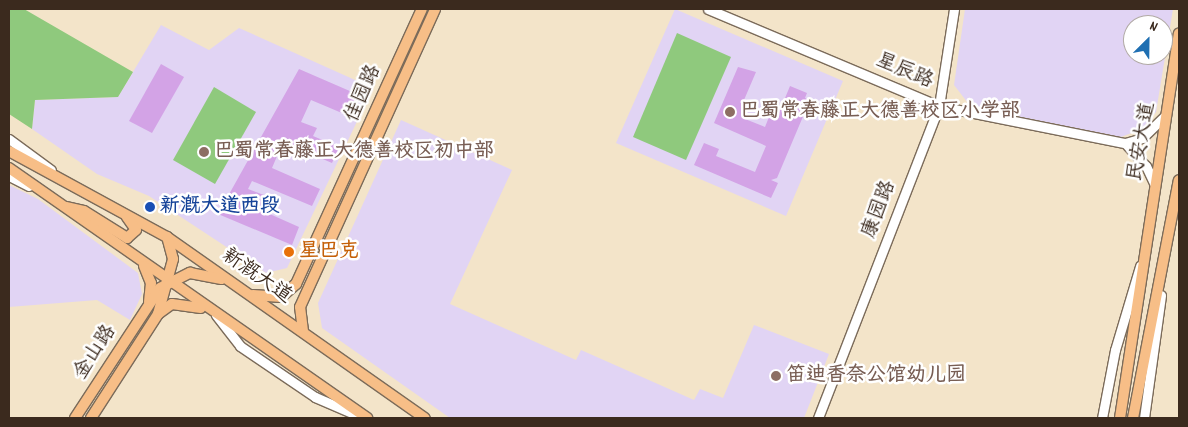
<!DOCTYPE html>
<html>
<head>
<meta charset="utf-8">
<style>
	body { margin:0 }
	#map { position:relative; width:1188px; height:427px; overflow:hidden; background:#f3e4c9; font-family:Dekko,"LXGW WenKai TC",sans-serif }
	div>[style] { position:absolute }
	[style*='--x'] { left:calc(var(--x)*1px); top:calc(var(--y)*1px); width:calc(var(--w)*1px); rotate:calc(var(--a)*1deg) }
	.built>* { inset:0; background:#e1d4f4 }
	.green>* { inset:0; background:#8fc97d }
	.building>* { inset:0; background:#d3a3e6 }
	.roads { filter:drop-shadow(1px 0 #7b6b5a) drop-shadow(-1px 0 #7b6b5a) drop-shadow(0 1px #7b6b5a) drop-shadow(0 -1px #7b6b5a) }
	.minor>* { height:9px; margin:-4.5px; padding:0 4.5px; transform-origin:4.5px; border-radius:4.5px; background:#fff }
	.major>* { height:10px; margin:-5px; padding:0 5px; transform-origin:5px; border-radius:5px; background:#f7be87 }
	.dots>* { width:14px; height:14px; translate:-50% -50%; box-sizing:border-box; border:2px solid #fff; border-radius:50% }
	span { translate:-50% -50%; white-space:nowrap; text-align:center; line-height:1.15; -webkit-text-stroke:5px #fff; paint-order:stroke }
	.street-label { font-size:20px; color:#3b2a1e }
	.education-label { font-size:20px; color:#785e54; font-weight:700 }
	.left { translate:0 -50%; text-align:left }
	.transit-label { font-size:20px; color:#164399; font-weight:700 }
	.food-label { font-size:20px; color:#c56008; font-weight:700 }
	.frame { position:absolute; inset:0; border:10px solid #3b2a1e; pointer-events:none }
	.north { position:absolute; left:1123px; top:15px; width:50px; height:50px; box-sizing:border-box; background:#fff; border:1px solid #b1aaa5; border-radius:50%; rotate:23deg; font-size:14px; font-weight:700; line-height:20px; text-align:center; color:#3b2a1e }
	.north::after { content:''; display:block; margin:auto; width:18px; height:22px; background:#1f6fb2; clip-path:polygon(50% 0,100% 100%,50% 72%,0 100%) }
</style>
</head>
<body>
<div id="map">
	<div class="built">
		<div style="clip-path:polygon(675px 9px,843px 81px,786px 216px,616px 143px)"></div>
		<div style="clip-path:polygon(evenodd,965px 9px,1173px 9px,1156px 112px,1142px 129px,1121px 137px,971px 107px,954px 85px,965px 9px,1133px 25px,1163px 25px,1163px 55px,1133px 55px,1133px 25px)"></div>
		<div style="clip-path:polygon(161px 25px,209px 50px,239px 28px,373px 88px,287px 268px,266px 273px,149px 196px,97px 174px,32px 129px,35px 100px,118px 97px)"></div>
		<div style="clip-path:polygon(401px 120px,512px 170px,450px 304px,576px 360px,581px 350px,694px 400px,700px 389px,723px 398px,754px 325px,829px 354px,804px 418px,450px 418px,322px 328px,318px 303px)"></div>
		<div style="clip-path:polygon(9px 185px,38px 199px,138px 273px,142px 294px,130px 320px,97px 300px,9px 307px)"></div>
	</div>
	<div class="green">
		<div style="clip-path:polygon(9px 9px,24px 9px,133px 72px,118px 97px,35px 100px,32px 129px,9px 114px)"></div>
		<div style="clip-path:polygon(677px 33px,731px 57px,686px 160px,633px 137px)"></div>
		<div style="clip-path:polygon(214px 87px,256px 112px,215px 184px,173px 160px)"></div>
	</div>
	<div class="building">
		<div style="clip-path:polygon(161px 64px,184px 77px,152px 133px,129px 121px)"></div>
		<div style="clip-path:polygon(738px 67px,756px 72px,741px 107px,748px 110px,745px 119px,765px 127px,769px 117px,776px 120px,790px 86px,807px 93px,805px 98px,810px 100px,777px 178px,771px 180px,778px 183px,771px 198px,694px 165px,704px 143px,719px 149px,716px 156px,755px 172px,766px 146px,714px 123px)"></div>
		<div style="clip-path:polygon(299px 69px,359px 95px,349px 116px,311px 100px,301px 122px,317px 128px,313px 136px,339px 147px,332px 163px,283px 142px,272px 168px,320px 189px,312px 206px,252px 181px,248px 189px,269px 197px,263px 211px,299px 227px,292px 245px,218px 214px)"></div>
	</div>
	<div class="roads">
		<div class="minor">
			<div style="--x:708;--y:9;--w:251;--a:22.8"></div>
			<div style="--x:939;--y:106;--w:190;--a:11.3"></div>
			<div style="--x:1125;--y:143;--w:18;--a:-16"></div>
			<div style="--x:1142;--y:138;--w:32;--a:-44"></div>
			<div style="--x:9;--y:139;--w:52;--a:36.4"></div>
			<div style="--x:1125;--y:143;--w:31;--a:48"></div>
			<div style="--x:1146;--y:166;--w:19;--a:65"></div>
			<div style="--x:9;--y:176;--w:22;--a:27"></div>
			<div style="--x:216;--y:315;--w:39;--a:52"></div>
			<div style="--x:240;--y:346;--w:91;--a:34.2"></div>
			<div style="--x:315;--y:397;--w:50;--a:23.5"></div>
			<div style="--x:818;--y:418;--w:335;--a:-68.8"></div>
			<div style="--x:939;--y:106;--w:98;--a:-81.2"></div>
			<div style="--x:1102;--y:418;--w:69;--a:-79.2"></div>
			<div style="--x:1115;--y:350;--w:88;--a:-73.4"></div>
			<div style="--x:1144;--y:418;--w:124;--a:-82.1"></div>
		</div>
		<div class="major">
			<div style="--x:9;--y:151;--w:180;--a:28.6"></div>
			<div style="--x:167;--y:237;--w:315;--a:35.1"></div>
			<div style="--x:9;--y:168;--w:437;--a:34.9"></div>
			<div style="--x:67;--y:207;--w:17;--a:13"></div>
			<div style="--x:84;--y:211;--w:51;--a:32.1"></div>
			<div style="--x:127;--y:238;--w:12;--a:-42"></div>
			<div style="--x:136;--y:230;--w:16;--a:-125"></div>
			<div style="--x:144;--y:266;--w:18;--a:68"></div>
			<div style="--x:151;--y:283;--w:19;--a:96"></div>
			<div style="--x:253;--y:295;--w:28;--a:4"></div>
			<div style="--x:281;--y:297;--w:20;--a:-41"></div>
			<div style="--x:296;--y:284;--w:302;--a:-65.4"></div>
			<div style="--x:158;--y:314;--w:17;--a:-36"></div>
			<div style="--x:172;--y:304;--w:29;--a:8"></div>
			<div style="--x:303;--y:331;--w:24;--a:-97"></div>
			<div style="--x:300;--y:307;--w:327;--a:-65.6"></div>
			<div style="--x:75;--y:418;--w:155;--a:-56.8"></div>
			<div style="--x:160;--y:288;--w:34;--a:-27"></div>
			<div style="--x:190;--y:273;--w:32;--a:11"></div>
			<div style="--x:91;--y:418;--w:124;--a:-57.2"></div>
			<div style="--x:158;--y:314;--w:57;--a:-74.7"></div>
			<div style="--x:173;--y:259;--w:23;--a:-105"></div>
			<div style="--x:1120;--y:418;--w:389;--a:-81.3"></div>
			<div style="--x:1133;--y:418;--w:242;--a:-79.1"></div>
		</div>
	</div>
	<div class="dots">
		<div style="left:730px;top:112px;background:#8d6e63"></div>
		<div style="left:204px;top:152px;background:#8d6e63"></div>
		<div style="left:150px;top:207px;background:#1a4fb4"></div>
		<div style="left:289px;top:252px;background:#e8710a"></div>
		<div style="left:776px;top:376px;background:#8d6e63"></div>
	</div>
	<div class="street-label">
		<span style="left:904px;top:72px;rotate:23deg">星辰路</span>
		<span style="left:364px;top:94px;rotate:-66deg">佳园路</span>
		<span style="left:1143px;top:142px;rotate:-80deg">民安大道</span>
		<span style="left:880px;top:210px;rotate:-69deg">康园路</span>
		<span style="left:256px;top:277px;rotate:35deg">新溉大道</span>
		<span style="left:96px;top:353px;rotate:-57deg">金山路</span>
	</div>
	<div class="education-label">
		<span class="left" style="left:740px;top:112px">巴蜀常春藤正大德善校区小学部</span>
		<span class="left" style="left:214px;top:152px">巴蜀常春藤正大德善校区初中部</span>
		<span class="left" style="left:786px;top:376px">笛迪香奈公馆幼儿园</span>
	</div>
	<div class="transit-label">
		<span class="left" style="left:160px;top:207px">新溉大道西段</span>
	</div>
	<div class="food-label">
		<span class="left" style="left:299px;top:252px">星巴克</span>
	</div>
	<div class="frame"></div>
	<div class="north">N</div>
</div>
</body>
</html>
